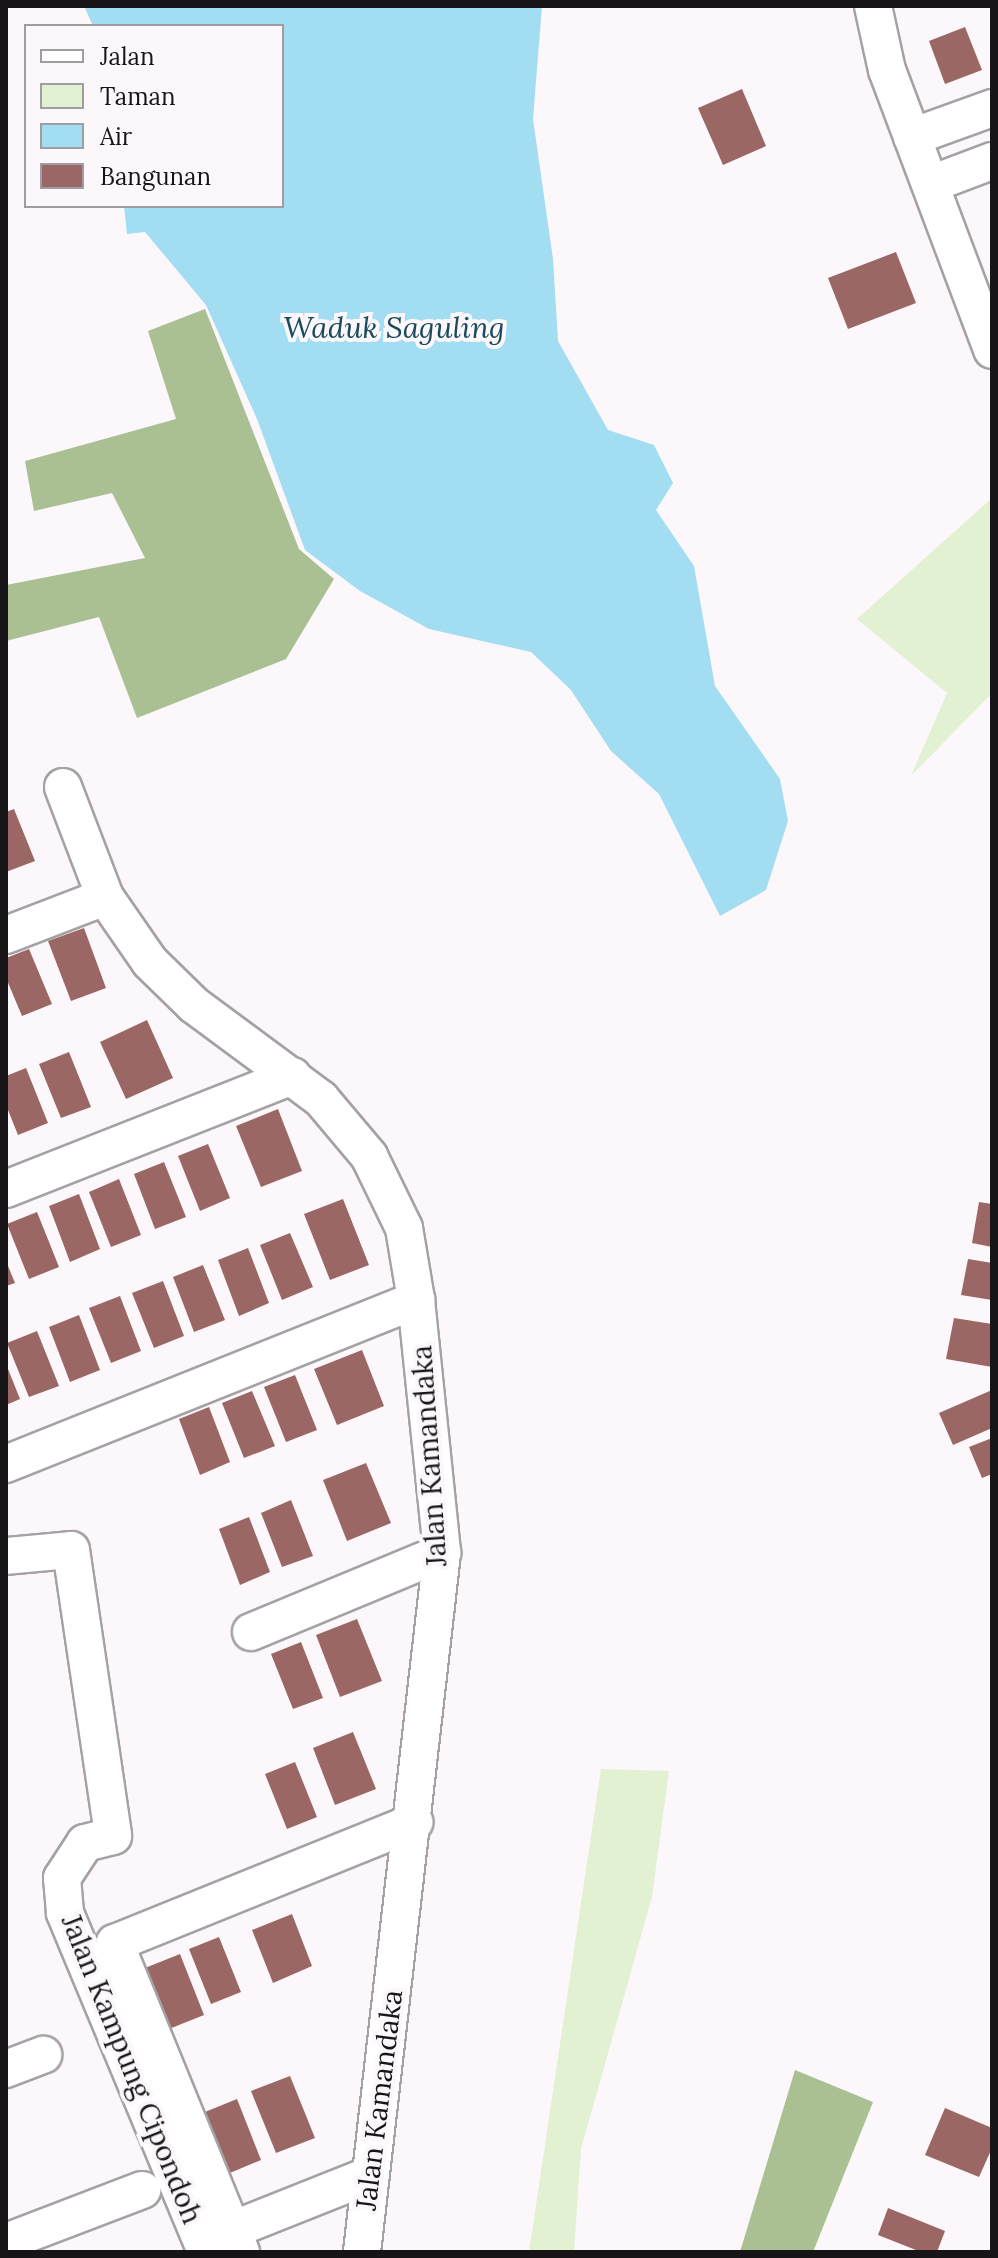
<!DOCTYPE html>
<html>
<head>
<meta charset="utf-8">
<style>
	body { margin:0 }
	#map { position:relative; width:998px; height:2258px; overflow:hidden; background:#fbf7fb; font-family:Lora,serif }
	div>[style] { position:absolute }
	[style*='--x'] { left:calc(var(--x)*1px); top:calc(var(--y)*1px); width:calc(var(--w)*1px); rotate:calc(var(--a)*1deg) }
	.green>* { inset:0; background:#e2f1d2 }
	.forest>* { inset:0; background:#aac092 }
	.water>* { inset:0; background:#a2ddf1 }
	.building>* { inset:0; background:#9a6764 }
	.roads { filter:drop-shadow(2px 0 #a5a1a5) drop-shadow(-2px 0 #a5a1a5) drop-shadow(0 2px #a5a1a5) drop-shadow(0 -2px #a5a1a5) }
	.minor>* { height:36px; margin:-18px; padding:0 18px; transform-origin:18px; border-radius:18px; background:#fff }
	span { translate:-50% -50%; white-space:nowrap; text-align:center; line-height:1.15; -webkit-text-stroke:8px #fbf7fb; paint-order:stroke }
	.street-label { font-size:28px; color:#171517 }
	.water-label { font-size:30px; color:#194b5a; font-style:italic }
	.frame { position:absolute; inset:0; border:8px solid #171517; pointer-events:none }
	.legend { position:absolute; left:24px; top:24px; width:260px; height:184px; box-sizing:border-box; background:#fbf7fb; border:2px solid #a09da0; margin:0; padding:10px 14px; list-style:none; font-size:24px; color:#171517 }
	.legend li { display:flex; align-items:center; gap:16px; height:40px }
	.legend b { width:40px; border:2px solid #a09da0 }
</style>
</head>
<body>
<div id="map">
	<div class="green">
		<div style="clip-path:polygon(992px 498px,992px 693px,911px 776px,947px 693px,857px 619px)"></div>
		<div style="clip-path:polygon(601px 1769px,669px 1771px,652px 1897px,581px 2149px,574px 2252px,529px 2252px)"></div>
	</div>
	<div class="forest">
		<div style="clip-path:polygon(205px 309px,299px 549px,334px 579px,286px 659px,137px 718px,99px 617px,6px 641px,6px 585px,145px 558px,112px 493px,34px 511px,25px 461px,176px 419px,148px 331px)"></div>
		<div style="clip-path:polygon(795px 2070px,873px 2102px,813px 2252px,740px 2252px)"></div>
	</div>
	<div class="water">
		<div style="clip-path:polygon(84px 6px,542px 6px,533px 119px,553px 259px,558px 341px,608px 430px,654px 445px,673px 483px,656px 510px,694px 566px,715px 686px,780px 779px,788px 821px,766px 890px,720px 916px,659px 794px,611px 751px,571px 690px,531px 652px,429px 629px,360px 591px,305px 550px,257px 419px,206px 305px,145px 232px,127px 234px,124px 206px,282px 206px,282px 26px,93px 26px)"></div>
	</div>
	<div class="building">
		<div style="clip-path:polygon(965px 27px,982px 70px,945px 84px,929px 41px)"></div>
		<div style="clip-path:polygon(742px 89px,766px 146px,723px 165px,698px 108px)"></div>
		<div style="clip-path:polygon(896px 252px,916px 303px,848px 329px,828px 278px)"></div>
		<div style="clip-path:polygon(14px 809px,35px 861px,6px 872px,6px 812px)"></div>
		<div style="clip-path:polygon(84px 928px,106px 988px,71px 1001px,48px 941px)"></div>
		<div style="clip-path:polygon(29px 949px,52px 1004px,22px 1016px,6px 978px,6px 958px)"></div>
		<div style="clip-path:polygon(147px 1020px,173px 1078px,126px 1099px,100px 1042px)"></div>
		<div style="clip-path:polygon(69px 1052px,91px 1107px,61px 1118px,39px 1064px)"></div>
		<div style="clip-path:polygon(26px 1068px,48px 1123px,18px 1135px,6px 1105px,6px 1076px)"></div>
		<div style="clip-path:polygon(278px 1109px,302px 1171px,261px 1187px,236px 1126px)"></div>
		<div style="clip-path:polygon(208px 1144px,230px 1198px,200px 1211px,178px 1156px)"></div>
		<div style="clip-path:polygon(164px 1162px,186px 1217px,155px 1229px,134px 1174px)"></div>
		<div style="clip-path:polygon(119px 1179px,141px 1235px,111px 1247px,89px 1192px)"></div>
		<div style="clip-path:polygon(79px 1194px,100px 1249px,70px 1262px,49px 1206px)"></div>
		<div style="clip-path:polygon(343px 1199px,369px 1265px,330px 1280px,304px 1214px)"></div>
		<div style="clip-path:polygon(979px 1202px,992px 1204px,992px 1247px,972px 1243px)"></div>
		<div style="clip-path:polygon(37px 1212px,59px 1267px,29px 1279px,7px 1224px)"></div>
		<div style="clip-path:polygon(290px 1233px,313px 1287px,282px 1300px,260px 1245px)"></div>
		<div style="clip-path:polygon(248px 1248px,269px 1303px,239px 1316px,218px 1260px)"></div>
		<div style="clip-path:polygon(968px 1259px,992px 1263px,992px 1300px,961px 1295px)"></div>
		<div style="clip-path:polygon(6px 1261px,15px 1283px,6px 1286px)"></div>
		<div style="clip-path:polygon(203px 1265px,225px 1320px,194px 1332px,173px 1277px)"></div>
		<div style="clip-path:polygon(163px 1281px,184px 1336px,154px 1348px,132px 1293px)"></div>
		<div style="clip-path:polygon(120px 1296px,141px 1351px,111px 1363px,89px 1308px)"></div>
		<div style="clip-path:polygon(79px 1315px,100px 1370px,70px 1382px,49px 1327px)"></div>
		<div style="clip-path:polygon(954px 1318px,992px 1324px,992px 1367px,946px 1359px)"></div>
		<div style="clip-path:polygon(37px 1331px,59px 1386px,29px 1397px,7px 1343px)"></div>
		<div style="clip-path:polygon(362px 1350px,384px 1406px,337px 1425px,314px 1369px)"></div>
		<div style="clip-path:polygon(6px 1364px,20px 1399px,6px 1405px)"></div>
		<div style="clip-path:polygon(295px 1375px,317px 1430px,286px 1442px,264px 1387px)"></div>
		<div style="clip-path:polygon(992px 1390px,992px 1428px,953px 1445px,939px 1413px)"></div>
		<div style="clip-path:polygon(252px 1391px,275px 1446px,244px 1458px,222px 1403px)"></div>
		<div style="clip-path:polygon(209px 1407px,230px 1462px,200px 1475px,179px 1419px)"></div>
		<div style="clip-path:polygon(992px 1438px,992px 1474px,982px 1478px,969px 1447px)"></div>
		<div style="clip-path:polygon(366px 1463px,391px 1523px,347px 1541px,323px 1480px)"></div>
		<div style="clip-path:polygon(291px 1500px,313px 1556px,282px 1567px,261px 1513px)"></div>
		<div style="clip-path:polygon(249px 1517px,270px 1572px,240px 1585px,219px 1529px)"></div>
		<div style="clip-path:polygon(357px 1619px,382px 1681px,340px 1697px,316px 1635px)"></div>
		<div style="clip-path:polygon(301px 1642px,323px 1698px,293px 1709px,271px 1654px)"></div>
		<div style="clip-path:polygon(353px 1732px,376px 1789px,335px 1805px,313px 1748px)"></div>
		<div style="clip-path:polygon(295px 1762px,317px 1817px,287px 1829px,265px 1774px)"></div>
		<div style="clip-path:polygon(292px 1914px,312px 1966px,273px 1983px,252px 1930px)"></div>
		<div style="clip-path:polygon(219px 1937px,241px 1992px,211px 2004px,189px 1949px)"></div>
		<div style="clip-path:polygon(180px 1954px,204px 2015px,169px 2029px,145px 1968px)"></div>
		<div style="clip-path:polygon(290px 2076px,315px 2138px,276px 2153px,251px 2091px)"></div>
		<div style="clip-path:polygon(237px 2099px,261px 2160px,225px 2175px,200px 2114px)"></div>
		<div style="clip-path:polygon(945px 2108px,992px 2128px,992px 2148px,979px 2177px,925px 2155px)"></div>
		<div style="clip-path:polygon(888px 2208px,945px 2231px,937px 2252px,921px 2252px,878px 2235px)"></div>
	</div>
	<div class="roads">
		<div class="minor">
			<div style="--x:873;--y:6;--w:66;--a:77.7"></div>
			<div style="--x:887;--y:70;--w:299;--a:69.4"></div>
			<div style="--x:912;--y:137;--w:85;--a:-19.9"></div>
			<div style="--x:931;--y:184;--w:65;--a:-20.7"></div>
			<div style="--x:63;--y:787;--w:118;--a:69.1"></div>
			<div style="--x:105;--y:897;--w:79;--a:55.3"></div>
			<div style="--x:150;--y:962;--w:62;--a:44.3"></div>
			<div style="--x:194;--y:1005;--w:158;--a:36.5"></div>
			<div style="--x:321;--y:1099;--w:75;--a:49.9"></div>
			<div style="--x:369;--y:1156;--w:80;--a:64.1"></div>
			<div style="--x:404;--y:1228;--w:73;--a:80.5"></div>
			<div style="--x:416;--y:1300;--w:254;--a:84.1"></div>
			<div style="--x:442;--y:1553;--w:704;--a:96.53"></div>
			<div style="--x:6;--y:935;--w:106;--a:-21"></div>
			<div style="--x:6;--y:1189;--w:308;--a:-21.5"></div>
			<div style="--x:6;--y:1464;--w:442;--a:-21.8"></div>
			<div style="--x:6;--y:1556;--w:65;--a:-5.3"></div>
			<div style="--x:71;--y:1550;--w:289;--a:81.6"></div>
			<div style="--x:113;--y:1836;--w:29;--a:166"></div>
			<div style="--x:85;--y:1843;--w:42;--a:123.3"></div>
			<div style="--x:62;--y:1878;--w:35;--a:85"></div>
			<div style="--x:65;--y:1913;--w:367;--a:67.4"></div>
			<div style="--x:251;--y:1632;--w:207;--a:-22.5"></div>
			<div style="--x:6;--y:2069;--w:40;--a:-21"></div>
			<div style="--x:232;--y:2230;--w:146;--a:-21.7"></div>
			<div style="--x:6;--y:2242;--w:146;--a:-20.9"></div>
			<div style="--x:241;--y:2252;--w:334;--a:-112.2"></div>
			<div style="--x:115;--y:1943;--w:323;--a:-22"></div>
		</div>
	</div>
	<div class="street-label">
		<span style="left:429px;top:1456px;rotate:-94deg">Jalan Kamandaka</span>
		<span style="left:132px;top:2069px;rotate:68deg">Jalan Kampung Cipondoh</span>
		<span style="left:379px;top:2100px;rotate:-83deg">Jalan Kamandaka</span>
	</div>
	<div class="water-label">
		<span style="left:394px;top:327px">Waduk Saguling</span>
	</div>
	<div class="frame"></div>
	<ul class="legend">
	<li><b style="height:10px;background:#fff"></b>Jalan</li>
	<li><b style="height:22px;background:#e2f1d2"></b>Taman</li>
	<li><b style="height:22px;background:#a2ddf1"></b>Air</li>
	<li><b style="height:22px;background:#9a6764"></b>Bangunan</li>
	</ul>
</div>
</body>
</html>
